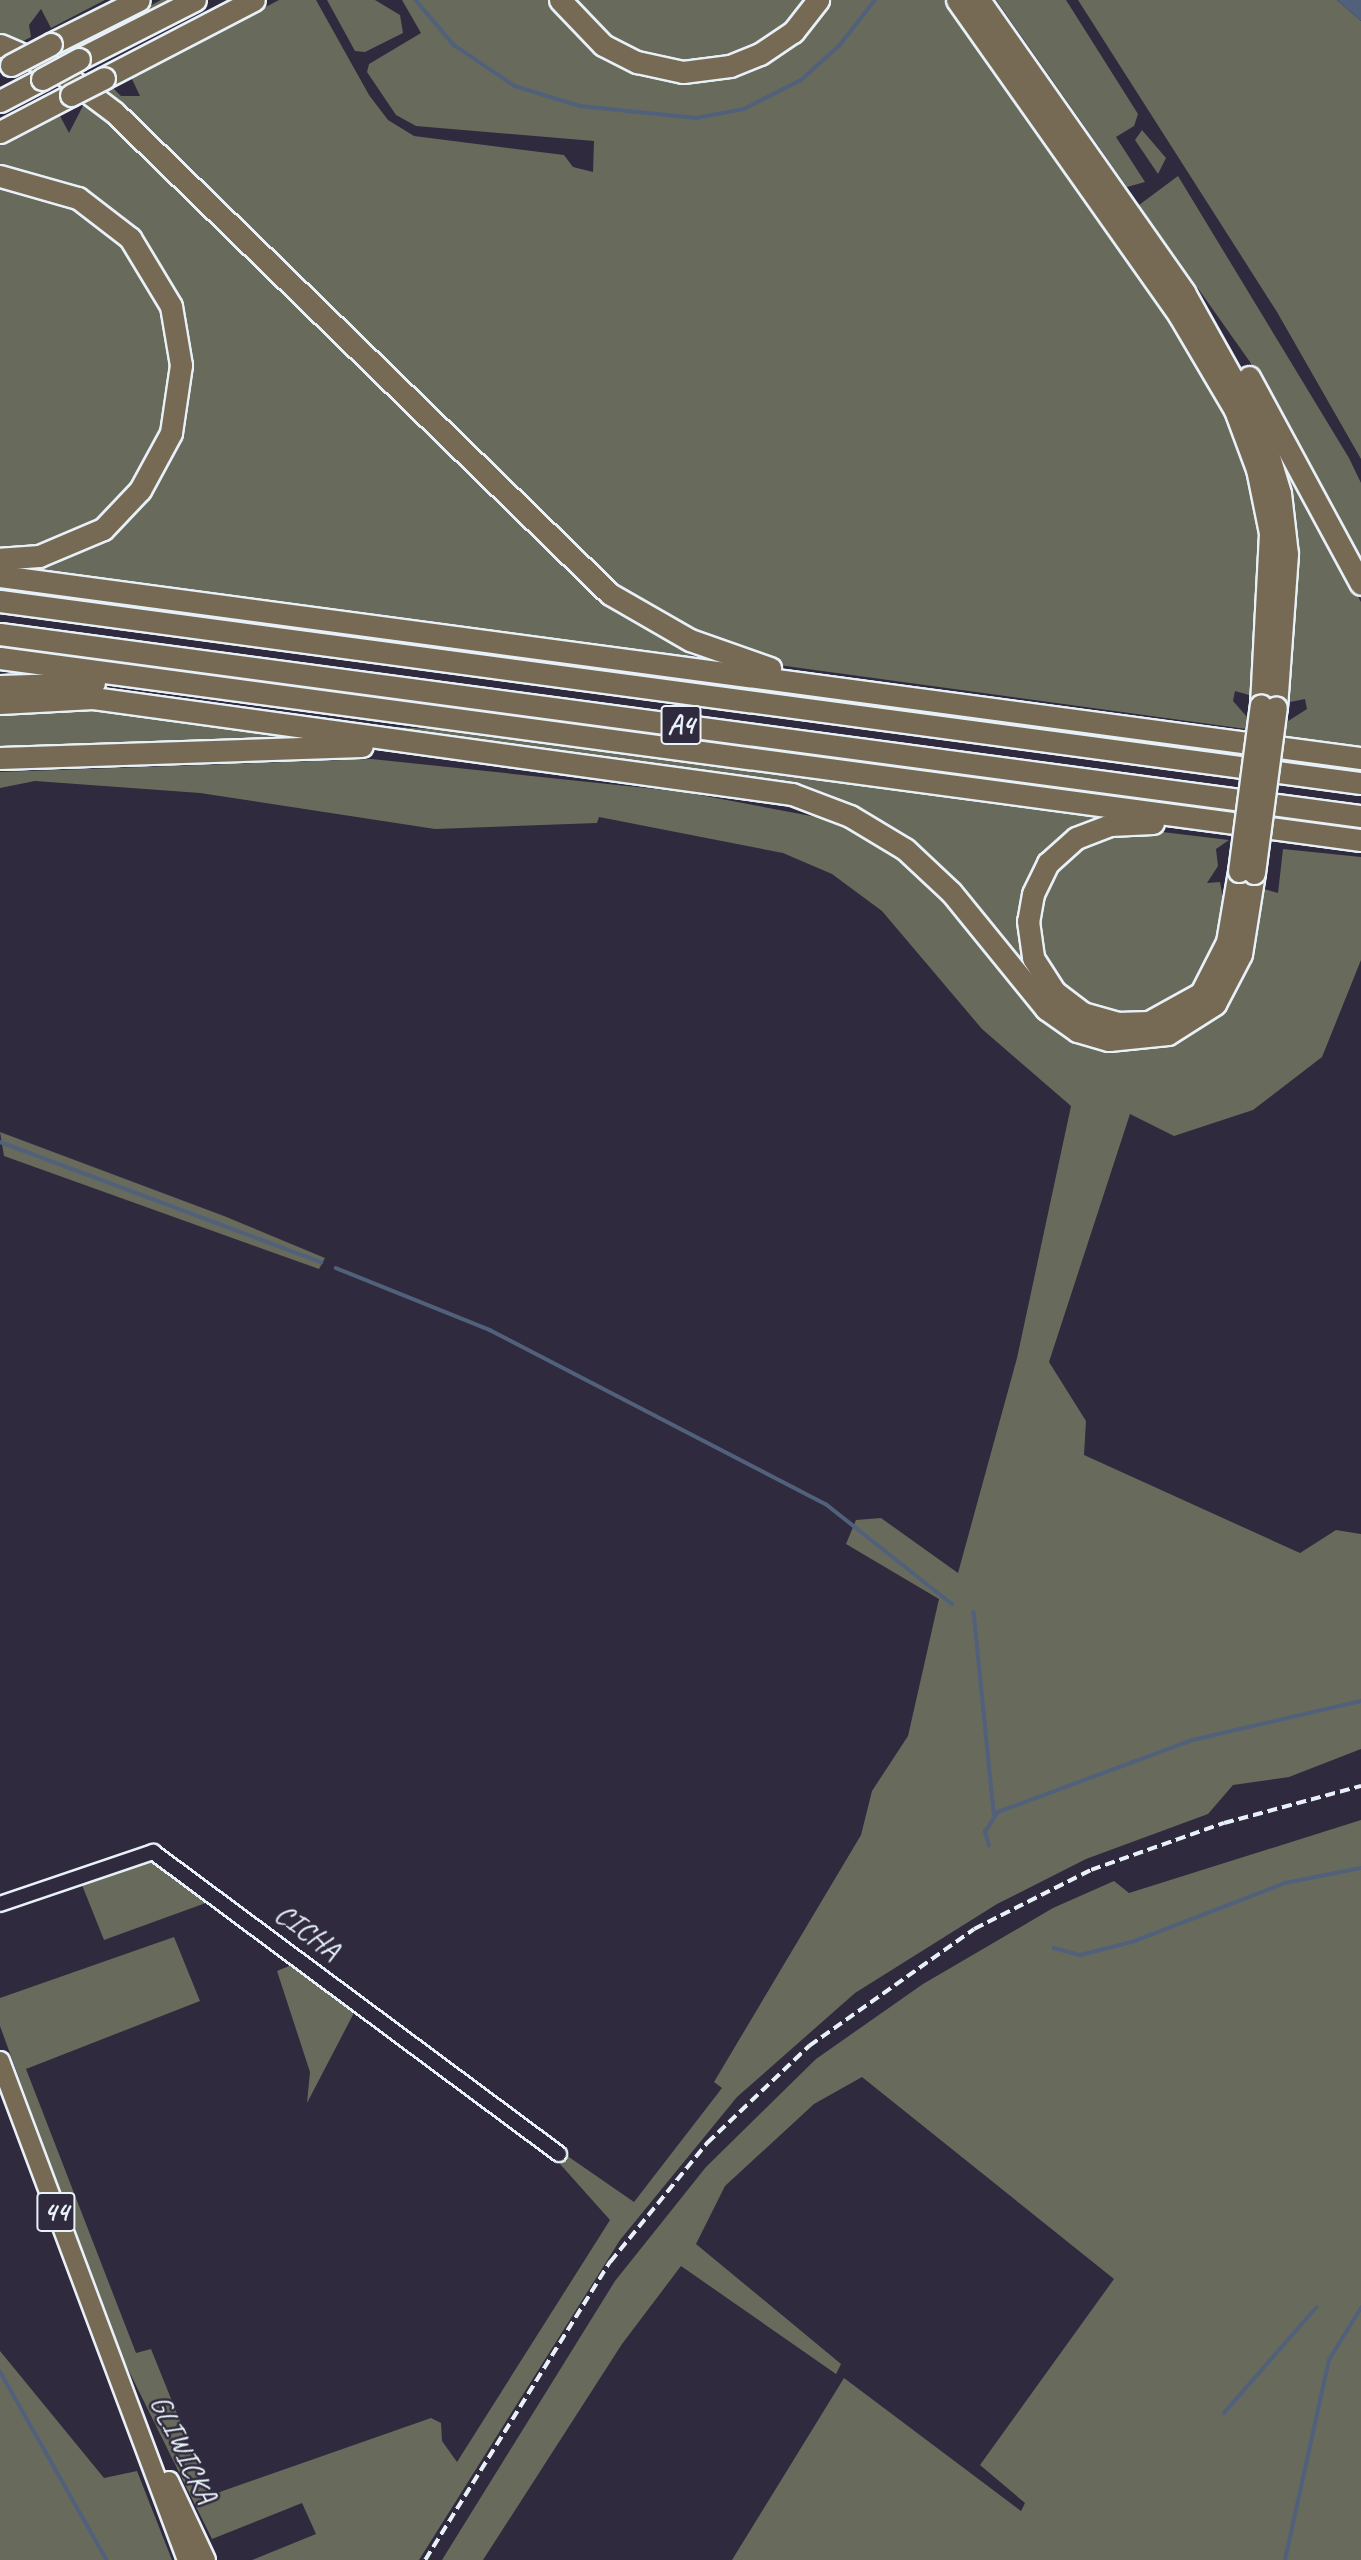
<!DOCTYPE html>
<html>
<head>
<meta charset="utf-8">
<style>
	body { margin:0 }
	#map { position:relative; width:1361px; height:2560px; overflow:hidden; background:#2f2a3d; font-family:Caveat,sans-serif }
	div>[style] { position:absolute }
	[style*='--x'] { left:calc(var(--x)*1px); top:calc(var(--y)*1px); width:calc(var(--w)*1px); rotate:calc(var(--a)*1deg) }
	.green>* { inset:0; background:#686a5c }
	.water>* { inset:0; background:#51617b }
	.stream>* { height:3.5px; margin:-1.75px; padding:0 1.75px; transform-origin:1.75px; border-radius:1.75px; background:#51617b }
	.roads { filter:drop-shadow(2px 0 #e8f1f8) drop-shadow(-2px 0 #e8f1f8) drop-shadow(0 2px #e8f1f8) drop-shadow(0 -2px #e8f1f8) }
	.minor>* { height:14px; margin:-7px; padding:0 7px; transform-origin:7px; border-radius:7px; background:#2f2a3d }
	.major>* { height:18px; margin:-9px; padding:0 9px; transform-origin:9px; border-radius:9px; background:#776a54 }
	.highway>* { height:21px; margin:-10.5px; padding:0 10.5px; transform-origin:10.5px; border-radius:10.5px; background:#776a54 }
	.rail>* { height:3.5px; margin-top:-1.75px; transform-origin:0; background:repeating-linear-gradient(90deg,#e8f1f8 0 10px,transparent 0 15px) }
	.bridges { filter:drop-shadow(2px 0 #e8f1f8) drop-shadow(-2px 0 #e8f1f8) drop-shadow(0 2px #e8f1f8) drop-shadow(0 -2px #e8f1f8) }
	.highway-bridge>* { height:21px; margin:-10.5px; padding:0 10.5px; transform-origin:10.5px; border-radius:10.5px; background:#776a54 }
	span { translate:-50% -50%; white-space:nowrap; text-align:center; line-height:1.15; -webkit-text-stroke:5px #2f2a3d; paint-order:stroke }
	.shield-label span { padding:2px 5px; background:#2f2a3d; border:2px solid; border-radius:5px; -webkit-text-stroke-width:0 }
	.shield-label { font-size:28px; color:#e8f1f8; font-weight:700 }
	.street-label { font-size:30px; color:#e8f1f8 }
</style>
</head>
<body>
<div id="map">
	<div class="green">
		<div style="clip-path:polygon(0 0,105px 0,51px 28px,41px 9px,29px 25px,31px 37px,17px 44px,0 37px)"></div>
		<div style="clip-path:polygon(161px 0,177px 0,71px 55px,65px 51px)"></div>
		<div style="clip-path:polygon(279px 0,316px 0,369px 95px,388px 120px,414px 136px,564px 155px,573px 167px,593px 172px,594px 141px,416px 126px,396px 115px,367px 72px,369px 64px,421px 33px,402px 0,554px 0,602px 51px,733px 71px,826px 0,948px 0,1214px 384px,1252px 480px,1262px 531px,1256px 697px,1235px 691px,1233px 701px,1248px 718px,1246px 729px,771px 664px,725px 650px,610px 585px,102px 93px,112px 87px,121px 96px,140px 96px,131px 77px)"></div>
		<div style="clip-path:polygon(327px 0,375px 0,400px 15px,403px 33px,365px 52px,355px 51px)"></div>
		<div style="clip-path:polygon(571px 0,809px 0,783px 30px,752px 50px,691px 63px,630px 51px,596px 28px)"></div>
		<div style="clip-path:polygon(996px 0,1066px 0,1138px 114px,1134px 126px,1116px 137px,1145px 182px,1127px 187px)"></div>
		<div style="clip-path:polygon(1078px 0,1337px 0,1361px 21px,1361px 459px,1277px 312px)"></div>
		<div style="clip-path:polygon(86px 100px,575px 575px,626px 616px,701px 661px,16px 567px,95px 537px,178px 431px,176px 298px,157px 262px,102px 203px,70px 185px,0 169px,0 144px,59px 114px,69px 133px)"></div>
		<div style="clip-path:polygon(1142px 130px,1166px 158px,1158px 174px,1135px 140px)"></div>
		<div style="clip-path:polygon(1178px 176px,1349px 458px,1361px 483px,1361px 569px,1250px 362px,1139px 205px)"></div>
		<div style="clip-path:polygon(0 186px,29px 188px,91px 213px,153px 276px,175px 357px,167px 424px,142px 475px,101px 519px,47px 547px,0 554px)"></div>
		<div style="clip-path:polygon(1268px 431px,1361px 602px,1361px 747px,1283px 736px,1285px 723px,1307px 709px,1305px 699px,1290px 702px,1286px 690px,1295px 572px)"></div>
		<div style="clip-path:polygon(65px 703px,340px 740px,0 752px,0 710px)"></div>
		<div style="clip-path:polygon(363px 725px,446px 730px,1101px 815px,1041px 859px,1036px 981px,867px 818px)"></div>
		<div style="clip-path:polygon(372px 759px,684px 792px,827px 819px,875px 839px,926px 877px,1112px 1049px,1185px 1036px,1214px 1017px,1238px 988px,1253px 953px,1264px 889px,1278px 893px,1283px 849px,1361px 857px,1361px 960px,1322px 1057px,1253px 1110px,1174px 1136px,1130px 1114px,1049px 1362px,1086px 1421px,1084px 1455px,1300px 1553px,1336px 1530px,1361px 1534px,1361px 1749px,1289px 1777px,1233px 1785px,1208px 1814px,1086px 1859px,997px 1904px,855px 1993px,737px 2097px,620px 2240px,419px 2560px,252px 2560px,316px 2534px,302px 2503px,212px 2539px,117px 2347px,0 2026px,0 1998px,174px 1937px,200px 2001px,26px 2069px,136px 2353px,151px 2349px,207px 2488px,214px 2494px,431px 2418px,441px 2423px,442px 2441px,457px 2462px,610px 2220px,560px 2164px,566px 2155px,634px 2202px,722px 2088px,714px 2082px,861px 1835px,872px 1791px,908px 1736px,939px 1599px,846px 1544px,856px 1520px,881px 1518px,958px 1573px,1017px 1358px,1071px 1106px,982px 1029px,882px 911px,832px 874px,783px 853px,599px 817px,597px 823px,435px 829px,200px 793px,35px 781px,0 788px,0 772px)"></div>
		<div style="clip-path:polygon(1154px 831px,1229px 840px,1216px 849px,1218px 866px,1207px 883px,1220px 882px,1226px 916px,1219px 948px,1198px 984px,1159px 1011px,1100px 1011px,1058px 981px,1036px 930px,1037px 907px,1060px 862px,1097px 835px)"></div>
		<div style="clip-path:polygon(0 1132px,224px 1216px,325px 1258px,319px 1269px,4px 1156px)"></div>
		<div style="clip-path:polygon(1361px 1820px,1361px 2560px,732px 2560px,844px 2378px,1021px 2511px,1025px 2503px,980px 2465px,1114px 2279px,862px 2077px,814px 2104px,725px 2186px,696px 2244px,841px 2364px,836px 2374px,681px 2266px,622px 2344px,483px 2560px,442px 2560px,615px 2281px,706px 2167px,816px 2059px,923px 1984px,1053px 1908px,1114px 1881px,1129px 1893px)"></div>
		<div style="clip-path:polygon(145px 1853px,214px 1900px,104px 1940px,80px 1880px)"></div>
		<div style="clip-path:polygon(294px 1964px,356px 2009px,307px 2103px,310px 2072px,277px 1971px)"></div>
		<div style="clip-path:polygon(0 2351px,104px 2478px,137px 2471px,172px 2560px,0 2560px)"></div>
	</div>
	<div class="water">
		<div style="clip-path:polygon(1337px 0,1361px 0,1361px 21px)"></div>
	</div>
	<div class="stream">
		<div style="--x:416;--y:0;--w:59;--a:49.8"></div>
		<div style="--x:454;--y:45;--w:73;--a:33.9"></div>
		<div style="--x:515;--y:86;--w:68;--a:17.1"></div>
		<div style="--x:580;--y:106;--w:117;--a:5.9"></div>
		<div style="--x:696;--y:118;--w:49;--a:-10.6"></div>
		<div style="--x:744;--y:109;--w:64;--a:-27"></div>
		<div style="--x:801;--y:80;--w:51;--a:-41.8"></div>
		<div style="--x:839;--y:46;--w:58;--a:-52"></div>
		<div style="--x:0;--y:1142;--w:343;--a:20.5"></div>
		<div style="--x:336;--y:1268;--w:166;--a:21.9"></div>
		<div style="--x:490;--y:1330;--w:378;--a:27.4"></div>
		<div style="--x:826;--y:1504;--w:161;--a:38.4"></div>
		<div style="--x:974;--y:1612;--w:203;--a:84.3"></div>
		<div style="--x:989;--y:1846;--w:15;--a:-106"></div>
		<div style="--x:985;--y:1832;--w:24;--a:-57"></div>
		<div style="--x:998;--y:1812;--w:208;--a:-20.3"></div>
		<div style="--x:1193;--y:1740;--w:172;--a:-13.1"></div>
		<div style="--x:1054;--y:1948;--w:28;--a:15"></div>
		<div style="--x:1081;--y:1955;--w:56;--a:-14.5"></div>
		<div style="--x:1135;--y:1941;--w:161;--a:-21.1"></div>
		<div style="--x:1285;--y:1883;--w:77;--a:-11.2"></div>
		<div style="--x:0;--y:2371;--w:217;--a:60.5"></div>
		<div style="--x:1224;--y:2413;--w:140;--a:-48.8"></div>
		<div style="--x:1285;--y:2560;--w:205;--a:-77.6"></div>
		<div style="--x:1329;--y:2360;--w:61;--a:-58.4"></div>
	</div>
	<div class="roads">
		<div class="minor">
			<div style="--x:0;--y:1904;--w:162;--a:-18.8"></div>
			<div style="--x:153;--y:1852;--w:506;--a:36.64"></div>
		</div>
		<div class="major">
			<div style="--x:0;--y:2061;--w:533;--a:69.46"></div>
			<div style="--x:169;--y:2481;--w:87;--a:64.9"></div>
		</div>
		<div class="highway">
			<div style="--x:560;--y:0;--w:62;--a:46.3"></div>
			<div style="--x:603;--y:45;--w:38;--a:27"></div>
			<div style="--x:637;--y:62;--w:47;--a:12.3"></div>
			<div style="--x:683;--y:72;--w:47;--a:-7.3"></div>
			<div style="--x:730;--y:66;--w:32;--a:-22"></div>
			<div style="--x:760;--y:54;--w:40;--a:-34"></div>
			<div style="--x:793;--y:32;--w:41;--a:-52"></div>
			<div style="--x:957;--y:0;--w:385;--a:54.8"></div>
			<div style="--x:1179;--y:315;--w:110;--a:59.5"></div>
			<div style="--x:1235;--y:410;--w:63;--a:69.6"></div>
			<div style="--x:1257;--y:469;--w:65;--a:78.5"></div>
			<div style="--x:1270;--y:533;--w:172;--a:93"></div>
			<div style="--x:979;--y:0;--w:357;--a:54.9"></div>
			<div style="--x:1184;--y:292;--w:158;--a:60.8"></div>
			<div style="--x:1261;--y:430;--w:66;--a:73.2"></div>
			<div style="--x:1280;--y:493;--w:61;--a:83.5"></div>
			<div style="--x:1287;--y:554;--w:153;--a:94.1"></div>
			<div style="--x:51;--y:44;--w:98;--a:-26.6"></div>
			<div style="--x:0;--y:45;--w:63;--a:23.3"></div>
			<div style="--x:58;--y:70;--w:71;--a:37"></div>
			<div style="--x:115;--y:113;--w:690;--a:44.18"></div>
			<div style="--x:610;--y:594;--w:92;--a:29.9"></div>
			<div style="--x:690;--y:640;--w:85;--a:19.3"></div>
			<div style="--x:79;--y:59;--w:130;--a:-27"></div>
			<div style="--x:104;--y:78;--w:169;--a:-27.5"></div>
			<div style="--x:0;--y:101;--w:47;--a:-27.6"></div>
			<div style="--x:0;--y:132;--w:80;--a:-27.5"></div>
			<div style="--x:0;--y:176;--w:81;--a:15.8"></div>
			<div style="--x:78;--y:198;--w:66;--a:37.6"></div>
			<div style="--x:130;--y:238;--w:79;--a:58.9"></div>
			<div style="--x:171;--y:306;--w:60;--a:80.4"></div>
			<div style="--x:181;--y:365;--w:69;--a:98.4"></div>
			<div style="--x:171;--y:433;--w:65;--a:118.5"></div>
			<div style="--x:140;--y:490;--w:54;--a:133.5"></div>
			<div style="--x:103;--y:529;--w:69;--a:157.1"></div>
			<div style="--x:39;--y:556;--w:39;--a:176"></div>
			<div style="--x:1249;--y:377;--w:235;--a:61.6"></div>
			<div style="--x:0;--y:576;--w:1373;--a:7.62"></div>
			<div style="--x:0;--y:601;--w:1373;--a:7.62"></div>
			<div style="--x:0;--y:634;--w:1373;--a:7.62"></div>
			<div style="--x:0;--y:658;--w:1373;--a:7.62"></div>
			<div style="--x:0;--y:686;--w:94;--a:-1.8"></div>
			<div style="--x:0;--y:703;--w:93;--a:-3.1"></div>
			<div style="--x:93;--y:698;--w:706;--a:7.82"></div>
			<div style="--x:792;--y:794;--w:62;--a:20.8"></div>
			<div style="--x:850;--y:816;--w:64;--a:31"></div>
			<div style="--x:905;--y:849;--w:63;--a:43.1"></div>
			<div style="--x:951;--y:892;--w:151;--a:50.9"></div>
			<div style="--x:1046;--y:1009;--w:38;--a:35"></div>
			<div style="--x:1077;--y:1031;--w:33;--a:16"></div>
			<div style="--x:1109;--y:1040;--w:59;--a:-5.8"></div>
			<div style="--x:1168;--y:1034;--w:56;--a:-32.6"></div>
			<div style="--x:1215;--y:1004;--w:56;--a:-62.5"></div>
			<div style="--x:1241;--y:954;--w:82;--a:-80.9"></div>
			<div style="--x:0;--y:758;--w:362;--a:-1.9"></div>
			<div style="--x:1153;--y:823;--w:43;--a:177.3"></div>
			<div style="--x:1110;--y:825;--w:36;--a:159"></div>
			<div style="--x:1076;--y:838;--w:38;--a:138"></div>
			<div style="--x:1048;--y:863;--w:34;--a:116"></div>
			<div style="--x:1033;--y:894;--w:27;--a:100"></div>
			<div style="--x:1028;--y:921;--w:37;--a:82"></div>
			<div style="--x:1033;--y:958;--w:40;--a:57.1"></div>
			<div style="--x:1055;--y:992;--w:35;--a:37"></div>
			<div style="--x:1083;--y:1013;--w:35;--a:16"></div>
			<div style="--x:1117;--y:1023;--w:32;--a:-2"></div>
			<div style="--x:1149;--y:1022;--w:60;--a:-29.1"></div>
			<div style="--x:1201;--y:993;--w:57;--a:-63"></div>
			<div style="--x:1227;--y:942;--w:72;--a:-80.4"></div>
		</div>
	</div>
	<div class="rail">
		<div style="--x:425;--y:2560;--w:351;--a:-58.2"></div>
		<div style="--x:610;--y:2262;--w:154;--a:-50.8"></div>
		<div style="--x:707;--y:2143;--w:141;--a:-43.6"></div>
		<div style="--x:809;--y:2046;--w:202;--a:-35.3"></div>
		<div style="--x:974;--y:1929;--w:131;--a:-26.8"></div>
		<div style="--x:1091;--y:1870;--w:141;--a:-19.5"></div>
		<div style="--x:1224;--y:1823;--w:142;--a:-15.1"></div>
	</div>
	<div class="bridges">
		<div class="highway-bridge">
			<div style="--x:11;--y:65;--w:45;--a:-27.7"></div>
			<div style="--x:42;--y:79;--w:42;--a:-28.4"></div>
			<div style="--x:71;--y:95;--w:37;--a:-27"></div>
			<div style="--x:1239;--y:871;--w:167;--a:-82.5"></div>
			<div style="--x:1254;--y:873;--w:167;--a:-82.5"></div>
		</div>
	</div>
	<div class="shield-label">
		<span style="left:681px;top:725px">A4</span>
		<span style="left:56px;top:2212px">44</span>
	</div>
	<div class="street-label">
		<span style="left:308px;top:1931px;rotate:37deg">CICHA</span>
		<span style="left:184px;top:2449px;rotate:64deg">GLIWICKA</span>
	</div>
</div>
</body>
</html>
